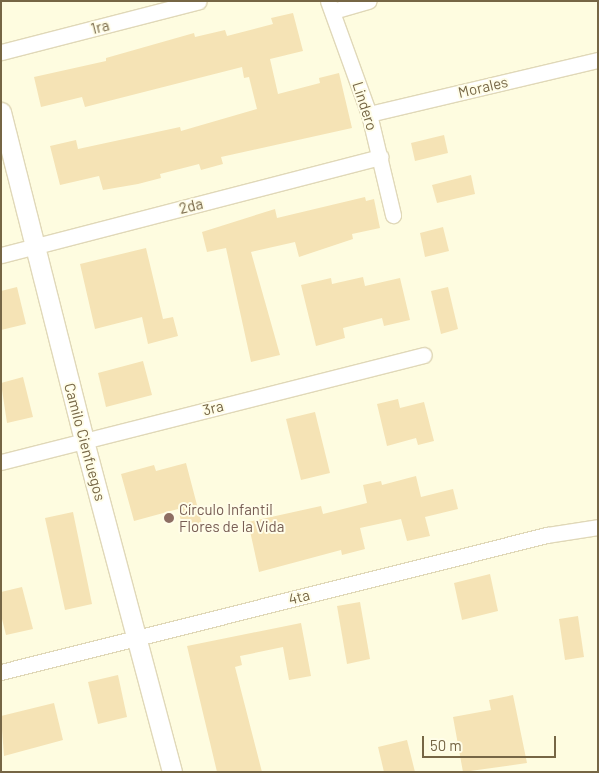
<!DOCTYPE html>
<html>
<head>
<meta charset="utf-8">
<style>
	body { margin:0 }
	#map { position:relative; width:599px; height:773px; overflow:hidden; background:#fefce0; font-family:Barlow,sans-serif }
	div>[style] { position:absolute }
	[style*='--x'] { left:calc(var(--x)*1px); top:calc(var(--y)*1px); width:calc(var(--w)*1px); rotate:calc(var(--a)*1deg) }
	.building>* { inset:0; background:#f5e3b5 }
	.roads { filter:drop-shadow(1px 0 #e0d8b8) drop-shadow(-1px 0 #e0d8b8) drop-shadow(0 1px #e0d8b8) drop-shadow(0 -1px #e0d8b8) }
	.minor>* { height:15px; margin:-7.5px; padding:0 7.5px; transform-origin:7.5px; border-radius:7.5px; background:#fff }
	.tertiary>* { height:19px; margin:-9.5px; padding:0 9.5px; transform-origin:9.5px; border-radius:9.5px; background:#fff }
	.dots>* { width:14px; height:14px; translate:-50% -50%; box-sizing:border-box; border:2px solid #fffde8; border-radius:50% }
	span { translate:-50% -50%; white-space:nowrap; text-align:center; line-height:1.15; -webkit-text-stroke:4px #fffde8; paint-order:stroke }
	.street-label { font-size:15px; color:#766645 }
	.education-label { font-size:15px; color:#785e54 }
	.left { translate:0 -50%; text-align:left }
	.frame { position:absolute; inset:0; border:2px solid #766645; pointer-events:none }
	.scale { position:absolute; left:422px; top:736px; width:134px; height:22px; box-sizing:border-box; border:2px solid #766645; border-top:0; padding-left:6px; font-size:15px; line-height:18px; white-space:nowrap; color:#766645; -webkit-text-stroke:4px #fffde8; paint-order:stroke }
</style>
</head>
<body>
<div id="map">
	<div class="building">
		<div style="clip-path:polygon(293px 13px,303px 51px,270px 59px,278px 94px,320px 83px,319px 78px,339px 73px,352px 128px,221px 157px,223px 164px,201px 170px,199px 164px,160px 174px,161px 178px,138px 184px,103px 190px,99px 176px,60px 185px,50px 146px,76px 140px,78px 149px,180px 127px,181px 131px,257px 109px,249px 77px,244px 78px,242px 67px,85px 107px,82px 97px,41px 107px,34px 77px,106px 61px,106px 58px,194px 33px,195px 37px,225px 30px,227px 36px,273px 24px,271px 18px)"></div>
		<div style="clip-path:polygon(444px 135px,448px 153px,415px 161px,411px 143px)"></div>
		<div style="clip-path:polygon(471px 175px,475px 194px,437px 203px,432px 185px)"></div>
		<div style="clip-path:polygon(365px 197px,366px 201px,374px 199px,380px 228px,352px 234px,353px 239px,299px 257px,295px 242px,251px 252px,280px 355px,251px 362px,226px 248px,207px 252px,202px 232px,275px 209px,277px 218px)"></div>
		<div style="clip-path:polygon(443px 227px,449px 251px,425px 257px,420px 233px)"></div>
		<div style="clip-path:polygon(146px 248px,163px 319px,173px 317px,178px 336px,148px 344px,142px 317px,95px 329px,80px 264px)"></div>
		<div style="clip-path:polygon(363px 277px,365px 286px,400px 278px,410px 320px,384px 326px,382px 318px,343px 328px,345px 338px,316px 346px,301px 285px,331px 278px,332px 284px)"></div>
		<div style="clip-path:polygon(17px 287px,26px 324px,1px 330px,1px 291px)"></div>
		<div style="clip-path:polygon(448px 287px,458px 329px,441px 334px,431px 291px)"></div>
		<div style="clip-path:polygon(143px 361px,152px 395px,106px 407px,98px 373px)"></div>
		<div style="clip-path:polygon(23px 377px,33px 417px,7px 423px,1px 383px)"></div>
		<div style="clip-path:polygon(398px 399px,400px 408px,424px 402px,434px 441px,418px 445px,416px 438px,387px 446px,377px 404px)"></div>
		<div style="clip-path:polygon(315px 412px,330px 473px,301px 480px,286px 419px)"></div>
		<div style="clip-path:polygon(186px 463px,202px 524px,183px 529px,178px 509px,134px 521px,121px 474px,154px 465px,156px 471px)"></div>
		<div style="clip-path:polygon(416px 476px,421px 497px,453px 489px,458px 509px,425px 517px,430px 536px,407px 541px,401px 519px,360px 528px,365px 549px,342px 555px,341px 550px,259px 572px,248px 522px,321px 506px,323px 514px,367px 503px,363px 485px,381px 481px,382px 485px)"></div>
		<div style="clip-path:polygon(73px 512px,92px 604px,65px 610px,45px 518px)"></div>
		<div style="clip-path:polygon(490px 574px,498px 611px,462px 620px,454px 583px)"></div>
		<div style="clip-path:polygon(22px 587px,33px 629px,6px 635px,1px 615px,1px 592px)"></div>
		<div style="clip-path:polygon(360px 602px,370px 659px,347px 664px,337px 606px)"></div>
		<div style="clip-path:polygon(578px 616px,584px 657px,565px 660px,559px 619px)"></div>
		<div style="clip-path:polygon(301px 623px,311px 676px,289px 680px,283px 647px,240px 656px,242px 665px,235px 667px,262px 772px,217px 772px,187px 646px)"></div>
		<div style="clip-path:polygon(118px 675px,127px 717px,98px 724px,88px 682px)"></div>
		<div style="clip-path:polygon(513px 695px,527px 763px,463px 772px,453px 717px,491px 710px,489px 700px)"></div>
		<div style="clip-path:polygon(54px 703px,63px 740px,4px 756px,1px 716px)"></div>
		<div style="clip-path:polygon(407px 740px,415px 772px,384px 772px,378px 747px)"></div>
	</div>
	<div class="roads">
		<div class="minor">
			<div style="--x:328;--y:1;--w:120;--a:70.1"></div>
			<div style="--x:369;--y:114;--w:104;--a:76.6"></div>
			<div style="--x:333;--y:11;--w:37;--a:-16"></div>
			<div style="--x:1;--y:52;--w:204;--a:-14.4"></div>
			<div style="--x:369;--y:114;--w:235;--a:-13.3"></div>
			<div style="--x:1;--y:255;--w:392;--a:-14.5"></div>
			<div style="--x:1;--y:462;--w:436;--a:-14.2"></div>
			<div style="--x:1;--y:672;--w:563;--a:-14.09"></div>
			<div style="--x:547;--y:535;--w:52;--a:-8.9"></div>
		</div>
		<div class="tertiary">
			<div style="--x:1;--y:112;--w:339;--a:75.8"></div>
			<div style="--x:84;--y:441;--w:342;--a:75.1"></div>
		</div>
	</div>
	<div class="dots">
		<div style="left:169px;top:518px;background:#8d6e63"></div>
	</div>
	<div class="street-label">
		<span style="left:100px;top:27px;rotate:-14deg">1ra</span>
		<span style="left:483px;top:87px;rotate:-13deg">Morales</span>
		<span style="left:365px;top:106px;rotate:72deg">Lindero</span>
		<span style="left:191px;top:206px;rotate:-14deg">2da</span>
		<span style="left:213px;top:408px;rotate:-14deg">3ra</span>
		<span style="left:85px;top:442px;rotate:75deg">Camilo Cienfuegos</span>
		<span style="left:299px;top:597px;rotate:-14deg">4ta</span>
	</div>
	<div class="education-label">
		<span class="left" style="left:179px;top:518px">Círculo Infantil<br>Flores de la Vida</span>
	</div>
	<div class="frame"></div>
	<div class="scale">50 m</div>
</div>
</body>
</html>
